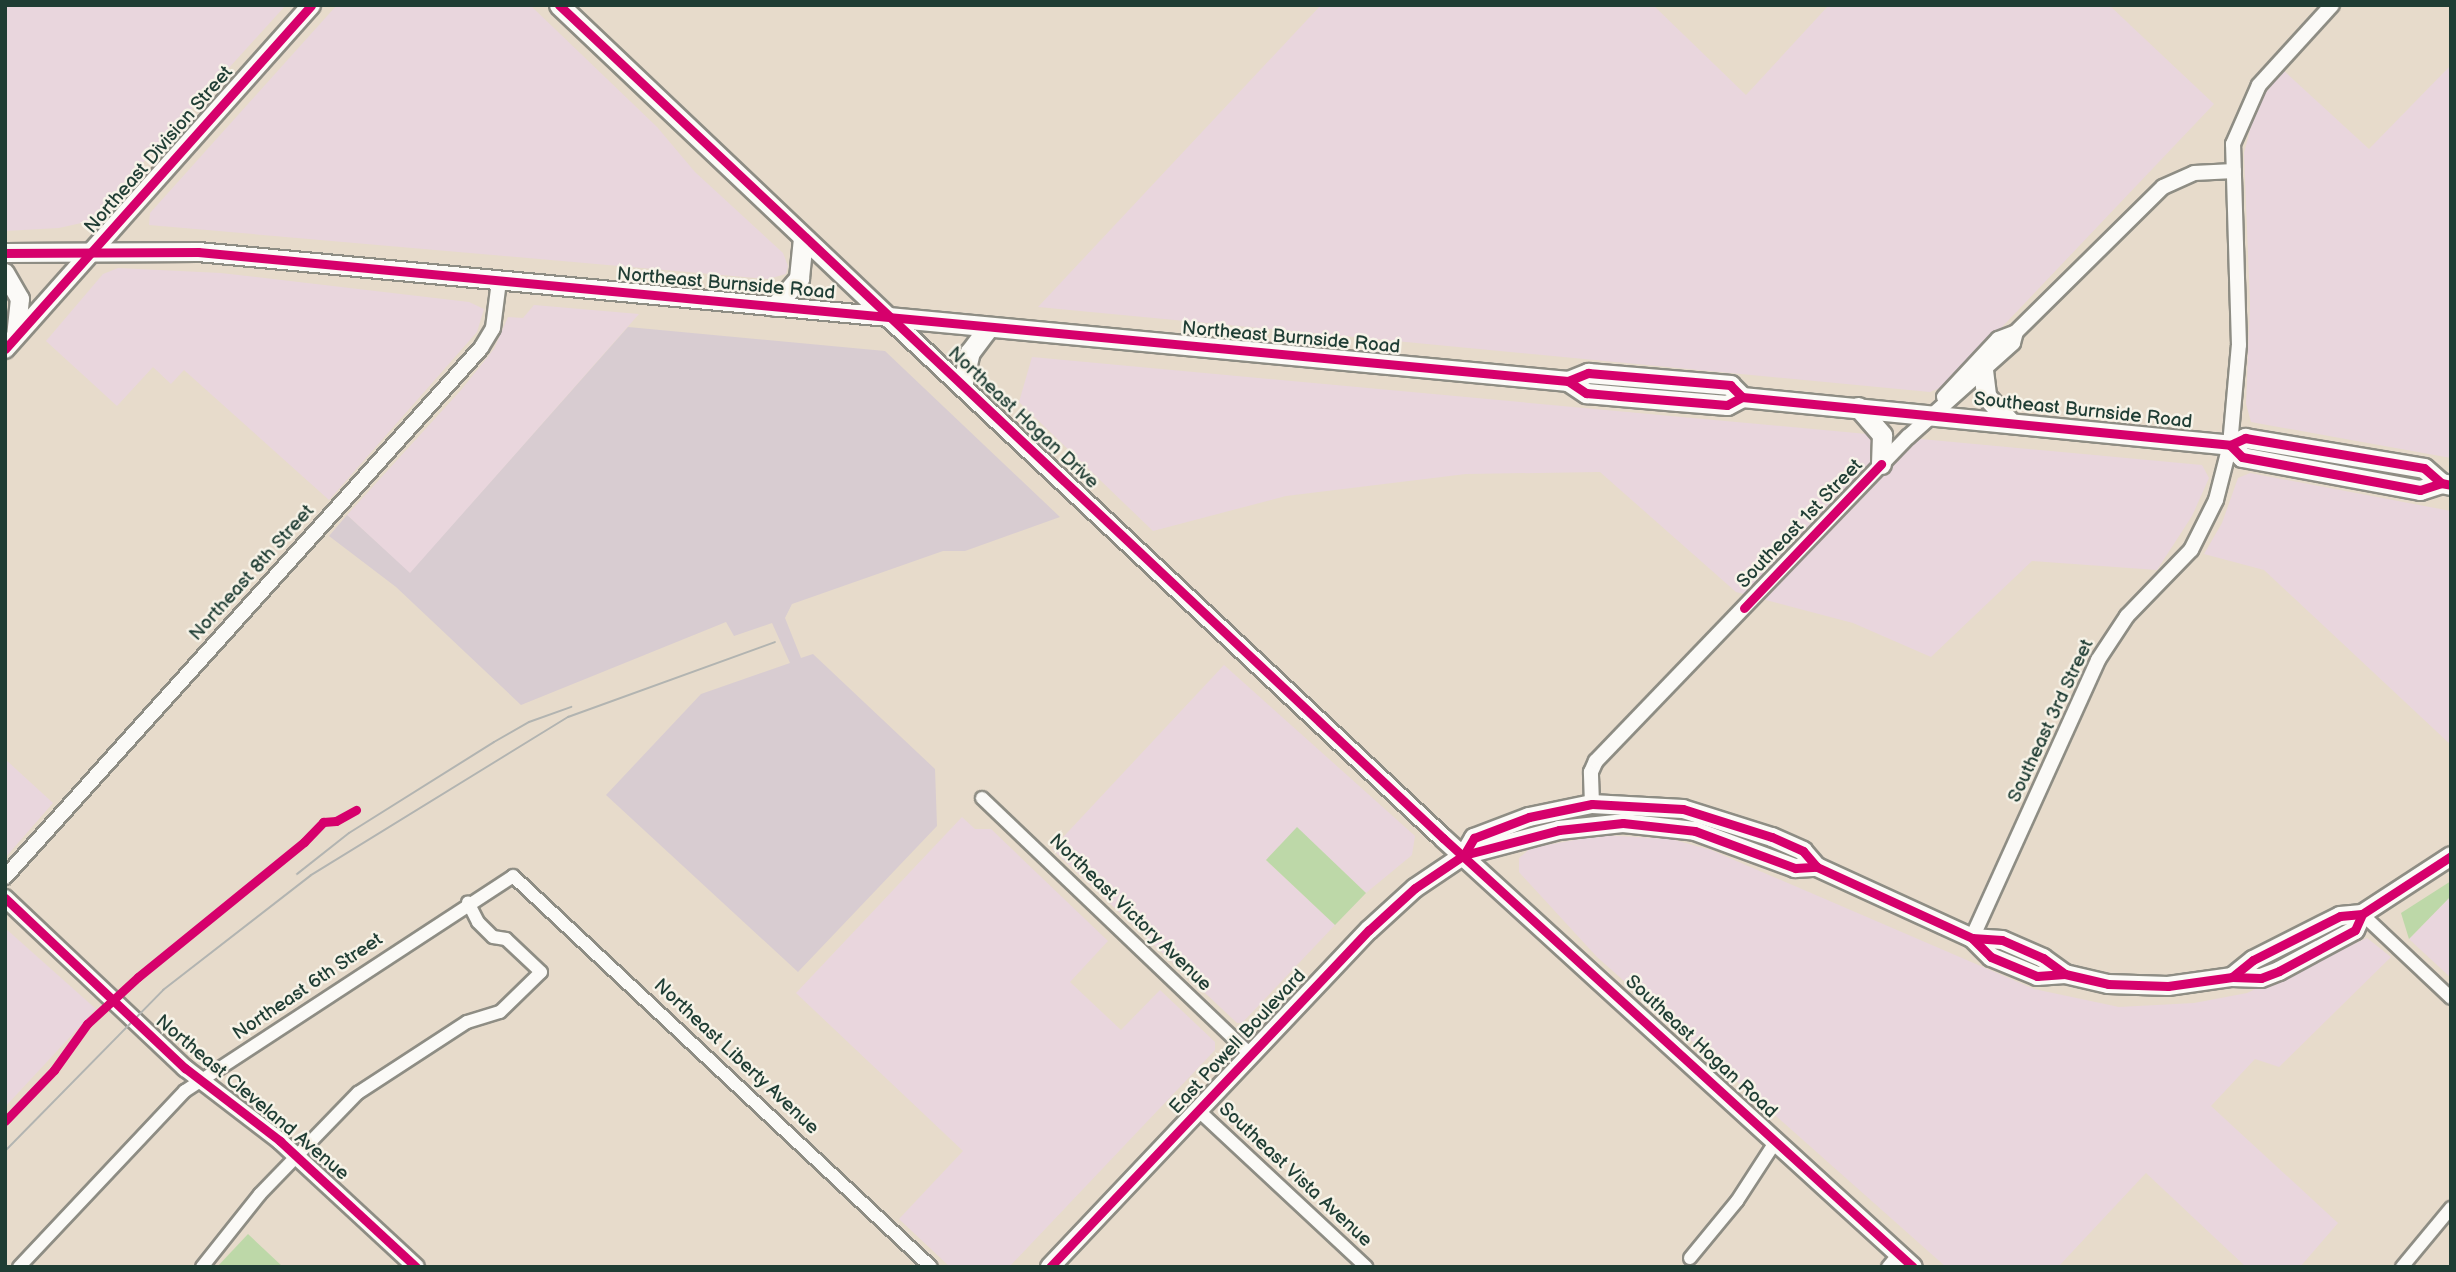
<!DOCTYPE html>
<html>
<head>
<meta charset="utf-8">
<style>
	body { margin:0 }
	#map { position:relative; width:2456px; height:1272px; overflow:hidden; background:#e7dbcb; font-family:"Balsamiq Sans",sans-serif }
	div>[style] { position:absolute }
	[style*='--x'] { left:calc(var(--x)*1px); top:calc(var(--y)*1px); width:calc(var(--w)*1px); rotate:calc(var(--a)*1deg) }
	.built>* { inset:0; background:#e9d6dd }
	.industrial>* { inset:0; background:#d8ccd1 }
	.green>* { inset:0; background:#bdd8a8 }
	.roads { filter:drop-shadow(2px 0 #8e8d84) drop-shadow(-2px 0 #8e8d84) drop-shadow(0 2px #8e8d84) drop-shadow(0 -2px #8e8d84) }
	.minor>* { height:12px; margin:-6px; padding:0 6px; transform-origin:6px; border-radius:6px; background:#fbfaf7 }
	.tertiary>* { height:14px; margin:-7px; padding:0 7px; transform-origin:7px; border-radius:7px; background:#fbfaf7 }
	.secondary>* { height:16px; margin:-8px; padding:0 8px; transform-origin:8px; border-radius:8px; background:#fbfaf7 }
	.primary>* { height:18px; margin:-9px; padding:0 9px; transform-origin:9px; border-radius:9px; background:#fbfaf7 }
	.trunk>* { height:19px; margin:-9.5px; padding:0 9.5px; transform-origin:9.5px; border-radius:9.5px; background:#fbfaf7 }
	.tram>* { height:2px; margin:-1px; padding:0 1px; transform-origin:1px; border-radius:1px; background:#b2b4b1 }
	.cycleway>* { height:9px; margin:-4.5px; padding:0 4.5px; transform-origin:4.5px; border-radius:4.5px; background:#d6006c }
	span { translate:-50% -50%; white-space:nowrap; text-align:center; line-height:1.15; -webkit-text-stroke:5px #f7f3e8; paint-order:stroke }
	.street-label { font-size:19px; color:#1f3d34 }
	.frame { position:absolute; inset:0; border:7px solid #1f3d34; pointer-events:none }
</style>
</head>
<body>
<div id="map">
	<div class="built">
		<div style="clip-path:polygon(5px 5px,286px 5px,90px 221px,59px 228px,5px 231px)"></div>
		<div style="clip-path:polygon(337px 5px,530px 5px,657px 127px,695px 172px,783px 253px,788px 266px,786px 274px,768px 279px,149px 225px,150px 213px)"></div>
		<div style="clip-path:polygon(1321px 5px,1653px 5px,1746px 95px,1829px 5px,2109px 5px,2214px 104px,2004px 325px,1942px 387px,1930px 392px,1038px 307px)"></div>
		<div style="clip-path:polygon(2451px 65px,2451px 458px,2251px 422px,2246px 404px,2250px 304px,2244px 153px,2257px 103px,2283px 70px,2369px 149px)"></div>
		<div style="clip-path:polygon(118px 268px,221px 273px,469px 302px,484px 309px,477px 332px,329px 500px,184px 370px,171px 384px,153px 367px,117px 406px,46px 341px,103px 274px)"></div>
		<div style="clip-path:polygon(534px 305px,639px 314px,410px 574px,347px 515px,461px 390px,494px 349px,508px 317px,523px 318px)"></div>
		<div style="clip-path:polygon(1032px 357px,2202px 465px,2209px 478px,2192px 516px,2157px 570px,2032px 561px,1931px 657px,1853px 623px,1736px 592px,1600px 472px,1466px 474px,1286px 496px,1153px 531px,1019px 402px)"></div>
		<div style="clip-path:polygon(2250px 473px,2451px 511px,2451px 745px,2264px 570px,2204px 554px,2222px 523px,2238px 478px)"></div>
		<div style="clip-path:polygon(1224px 665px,1415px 836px,1412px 855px,1366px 893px,1297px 828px,1266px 860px,1335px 925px,1242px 1023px,1237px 1023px,1052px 849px)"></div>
		<div style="clip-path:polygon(5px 759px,53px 803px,5px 858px)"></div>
		<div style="clip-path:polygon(962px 817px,975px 829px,991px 829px,1108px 941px,1070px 982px,1121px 1030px,1160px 990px,1215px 1042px,1215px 1050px,1009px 1267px,950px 1267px,899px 1219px,963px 1151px,796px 993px)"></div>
		<div style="clip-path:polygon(1602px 835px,1671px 839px,1711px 850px,2034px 989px,2119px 1007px,2194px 1003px,2247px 993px,2367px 938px,2391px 957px,2279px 1067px,2255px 1059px,2211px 1106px,2338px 1223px,2300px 1267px,2246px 1267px,2146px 1173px,2058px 1267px,1946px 1267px,1597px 957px,1519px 872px,1519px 858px,1531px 848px)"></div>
		<div style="clip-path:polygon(2451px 896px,2451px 978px,2409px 939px)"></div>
		<div style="clip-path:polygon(5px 928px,96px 1009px,5px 1107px)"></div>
	</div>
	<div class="industrial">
		<div style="clip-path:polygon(628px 327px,885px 351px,1060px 517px,965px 551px,943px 551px,792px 604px,785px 618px,801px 658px,813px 654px,935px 769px,937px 826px,798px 972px,606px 795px,701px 694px,790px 663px,772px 623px,734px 636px,726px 622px,521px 705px,396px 587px,329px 536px,347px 515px,410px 573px)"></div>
	</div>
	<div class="green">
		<div style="clip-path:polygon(1297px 827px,1366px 893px,1335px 925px,1266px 860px)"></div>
		<div style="clip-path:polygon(2451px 881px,2451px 896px,2409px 939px,2401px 913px)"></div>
		<div style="clip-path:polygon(248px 1234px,283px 1267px,217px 1267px)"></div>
	</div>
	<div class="roads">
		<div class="minor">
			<div style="--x:982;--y:798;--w:372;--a:43.7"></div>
			<div style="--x:2362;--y:914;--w:122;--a:43.3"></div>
			<div style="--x:1199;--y:1111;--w:229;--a:43"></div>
			<div style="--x:1690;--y:1258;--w:74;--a:-50.5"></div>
			<div style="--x:1737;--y:1201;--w:72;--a:-57"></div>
			<div style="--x:19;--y:1267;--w:242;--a:-46.7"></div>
			<div style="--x:185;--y:1091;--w:392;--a:-33.2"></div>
			<div style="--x:513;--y:876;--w:572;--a:43.09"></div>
			<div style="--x:202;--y:1267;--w:93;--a:-51.5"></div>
			<div style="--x:260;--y:1194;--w:141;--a:-45.9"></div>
			<div style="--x:358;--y:1093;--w:130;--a:-33.1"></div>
			<div style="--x:467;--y:1022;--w:34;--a:-17"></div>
			<div style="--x:500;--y:1012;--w:57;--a:-44.3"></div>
			<div style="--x:541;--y:972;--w:48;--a:-136.7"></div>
			<div style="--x:506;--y:939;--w:13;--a:-171"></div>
			<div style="--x:493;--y:937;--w:21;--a:-135"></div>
			<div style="--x:478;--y:922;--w:22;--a:-117"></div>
			<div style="--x:1888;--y:1267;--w:17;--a:-50"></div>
			<div style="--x:2402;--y:1267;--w:77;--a:-50.3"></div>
		</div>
		<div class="tertiary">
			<div style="--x:1944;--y:397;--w:79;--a:-47"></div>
			<div style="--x:1998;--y:339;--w:19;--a:-21"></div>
			<div style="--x:2016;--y:332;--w:206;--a:-44.6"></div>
			<div style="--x:2163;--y:187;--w:34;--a:-24"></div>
			<div style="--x:2194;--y:173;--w:40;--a:-2.9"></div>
			<div style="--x:1592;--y:804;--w:32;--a:-92"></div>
			<div style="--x:1591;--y:772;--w:12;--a:-66"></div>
			<div style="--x:1596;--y:761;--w:450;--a:-46.1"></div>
			<div style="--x:1908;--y:437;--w:141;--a:-41.8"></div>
			<div style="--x:2013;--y:343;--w:11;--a:-75"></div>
			<div style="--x:5;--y:877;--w:712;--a:-48.02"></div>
			<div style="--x:481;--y:348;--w:23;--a:-59"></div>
			<div style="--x:493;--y:328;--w:47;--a:-82.7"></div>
			<div style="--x:1972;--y:938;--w:305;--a:-65.6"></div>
			<div style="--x:2098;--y:660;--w:53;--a:-56.6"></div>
			<div style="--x:2127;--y:616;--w:92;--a:-45.9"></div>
			<div style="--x:2191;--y:550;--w:56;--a:-63.4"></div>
			<div style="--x:2216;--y:500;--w:57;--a:-75.7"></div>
			<div style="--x:2230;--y:445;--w:100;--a:-84.9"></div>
			<div style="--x:2239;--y:345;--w:201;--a:-91.7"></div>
			<div style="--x:2233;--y:144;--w:64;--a:-66.2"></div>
			<div style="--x:2259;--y:85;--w:108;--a:-47.6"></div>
		</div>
		<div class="secondary">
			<div style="--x:5;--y:898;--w:248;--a:43.4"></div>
			<div style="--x:185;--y:1068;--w:120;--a:37.5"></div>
			<div style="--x:280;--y:1141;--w:185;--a:42.8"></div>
		</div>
		<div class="primary">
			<div style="--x:5;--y:253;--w:193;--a:-0.3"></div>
			<div style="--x:198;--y:252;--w:693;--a:5.38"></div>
			<div style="--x:888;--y:317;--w:761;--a:43.19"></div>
			<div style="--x:1443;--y:838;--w:636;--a:42.39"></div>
			<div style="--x:5;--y:273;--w:30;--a:60"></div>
			<div style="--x:20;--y:299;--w:36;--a:96"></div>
			<div style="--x:5;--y:349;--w:460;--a:-48.3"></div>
			<div style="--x:1464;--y:855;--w:20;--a:-60"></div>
			<div style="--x:1474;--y:838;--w:59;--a:-20.9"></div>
			<div style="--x:1529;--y:817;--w:64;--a:-11.7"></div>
			<div style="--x:1592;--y:804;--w:91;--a:3.1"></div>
			<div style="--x:1683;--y:809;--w:93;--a:17.5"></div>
			<div style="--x:1772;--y:837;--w:34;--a:24"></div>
			<div style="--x:1803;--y:851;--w:21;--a:49"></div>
			<div style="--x:1817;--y:867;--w:170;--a:24.6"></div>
			<div style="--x:1972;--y:938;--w:30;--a:4"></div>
			<div style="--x:2002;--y:940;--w:45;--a:23.7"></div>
			<div style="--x:2043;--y:958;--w:27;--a:36"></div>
			<div style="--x:1972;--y:938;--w:27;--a:45"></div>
			<div style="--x:1991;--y:957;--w:50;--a:22.4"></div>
			<div style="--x:2037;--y:976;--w:28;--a:-4"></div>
			<div style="--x:2065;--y:974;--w:44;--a:13.1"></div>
			<div style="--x:2108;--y:984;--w:60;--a:1.9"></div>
			<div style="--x:2168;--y:986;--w:65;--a:-8"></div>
			<div style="--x:2232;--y:977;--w:29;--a:2"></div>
			<div style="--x:2261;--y:978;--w:19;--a:-21"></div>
			<div style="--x:2279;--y:971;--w:86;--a:-28.3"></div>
			<div style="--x:2355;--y:930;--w:17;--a:-66"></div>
			<div style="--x:2232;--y:977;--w:27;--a:-39"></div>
			<div style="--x:2253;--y:960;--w:97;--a:-26.8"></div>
			<div style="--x:2340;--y:916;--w:22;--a:-5"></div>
			<div style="--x:2362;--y:914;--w:106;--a:-33.1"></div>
			<div style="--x:1050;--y:1267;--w:464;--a:-46.6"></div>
			<div style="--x:1369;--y:930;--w:62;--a:-42.4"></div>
			<div style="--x:1415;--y:888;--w:59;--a:-34"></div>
			<div style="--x:1464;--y:855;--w:98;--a:-14.7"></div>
			<div style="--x:1559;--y:830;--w:64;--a:-6.2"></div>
			<div style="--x:1623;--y:823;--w:72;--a:6.3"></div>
			<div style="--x:1695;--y:831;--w:107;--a:20.3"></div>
			<div style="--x:1795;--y:868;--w:22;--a:-3"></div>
		</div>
		<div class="trunk">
			<div style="--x:559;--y:5;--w:453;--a:43.5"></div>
			<div style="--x:888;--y:317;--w:683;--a:5.38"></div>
			<div style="--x:1568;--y:381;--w:22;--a:34"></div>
			<div style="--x:1586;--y:393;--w:92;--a:5"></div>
			<div style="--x:1678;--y:401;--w:49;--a:4.7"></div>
			<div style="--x:1727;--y:405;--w:17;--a:-28"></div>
			<div style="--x:1742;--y:397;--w:490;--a:5.6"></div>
			<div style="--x:2230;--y:445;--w:17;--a:-25"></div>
			<div style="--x:2245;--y:438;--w:181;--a:9.5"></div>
			<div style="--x:2424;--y:468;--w:23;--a:41"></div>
			<div style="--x:2441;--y:483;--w:10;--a:11"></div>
			<div style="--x:775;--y:306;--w:37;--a:-49"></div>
			<div style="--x:799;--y:278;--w:40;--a:-84.3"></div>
			<div style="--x:1983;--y:370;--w:26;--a:83"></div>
			<div style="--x:1986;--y:396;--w:33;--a:47"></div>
			<div style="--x:1568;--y:381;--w:22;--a:-22"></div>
			<div style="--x:1588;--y:373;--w:143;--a:4.8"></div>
			<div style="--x:1730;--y:385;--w:17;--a:45"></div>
			<div style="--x:962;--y:386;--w:35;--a:-77"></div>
			<div style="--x:970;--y:352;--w:31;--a:-53"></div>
			<div style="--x:1858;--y:407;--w:37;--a:49"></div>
			<div style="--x:1882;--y:435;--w:29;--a:92"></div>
			<div style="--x:2230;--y:445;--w:17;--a:45"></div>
			<div style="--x:2242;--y:457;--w:181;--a:10.5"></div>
			<div style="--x:2420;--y:490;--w:22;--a:-18"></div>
		</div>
	</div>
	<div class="tram">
		<div style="--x:297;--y:874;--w:66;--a:-38.3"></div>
		<div style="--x:349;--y:833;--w:171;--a:-32.1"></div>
		<div style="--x:494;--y:742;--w:40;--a:-29.7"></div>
		<div style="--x:529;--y:722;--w:45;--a:-19.7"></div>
		<div style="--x:5;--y:1151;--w:226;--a:-45.5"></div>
		<div style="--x:163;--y:990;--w:187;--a:-37.8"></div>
		<div style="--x:311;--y:875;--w:302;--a:-31.6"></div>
		<div style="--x:568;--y:717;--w:220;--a:-19.9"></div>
	</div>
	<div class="cycleway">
		<div style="--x:559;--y:5;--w:1215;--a:43.3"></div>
		<div style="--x:1443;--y:838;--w:636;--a:42.39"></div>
		<div style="--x:5;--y:253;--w:193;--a:-0.3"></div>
		<div style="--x:198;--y:252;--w:1376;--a:5.38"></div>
		<div style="--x:1568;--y:381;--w:22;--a:34"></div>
		<div style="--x:1586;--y:393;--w:33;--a:5"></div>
		<div style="--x:1619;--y:396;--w:108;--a:4.8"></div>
		<div style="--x:1727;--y:405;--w:17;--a:-28"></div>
		<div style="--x:1742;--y:397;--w:490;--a:5.6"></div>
		<div style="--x:2230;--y:445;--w:17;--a:-25"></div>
		<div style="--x:2245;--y:438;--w:181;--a:9.5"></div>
		<div style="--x:2424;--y:468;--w:23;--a:41"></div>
		<div style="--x:2441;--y:483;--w:10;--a:11"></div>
		<div style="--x:5;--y:349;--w:460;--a:-48.3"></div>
		<div style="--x:1568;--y:381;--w:22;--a:-22"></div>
		<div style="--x:1588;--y:373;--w:143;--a:4.8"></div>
		<div style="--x:1730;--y:385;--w:17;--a:45"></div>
		<div style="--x:2230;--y:445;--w:17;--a:45"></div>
		<div style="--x:2242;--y:457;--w:181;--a:10.5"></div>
		<div style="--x:2420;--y:490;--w:22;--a:-18"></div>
		<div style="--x:1744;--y:608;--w:199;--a:-46.4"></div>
		<div style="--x:1464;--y:855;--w:20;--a:-60"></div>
		<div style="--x:1474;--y:838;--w:59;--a:-20.9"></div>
		<div style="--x:1529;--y:817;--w:64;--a:-11.7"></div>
		<div style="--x:1592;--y:804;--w:91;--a:3.1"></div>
		<div style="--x:1683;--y:809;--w:93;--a:17.5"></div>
		<div style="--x:1772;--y:837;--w:34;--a:24"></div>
		<div style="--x:1803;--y:851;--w:21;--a:49"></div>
		<div style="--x:1817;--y:867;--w:170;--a:24.6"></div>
		<div style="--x:1972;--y:938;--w:30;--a:4"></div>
		<div style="--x:2002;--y:940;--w:45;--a:23.7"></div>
		<div style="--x:2043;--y:958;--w:27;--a:36"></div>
		<div style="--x:5;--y:898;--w:248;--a:43.4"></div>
		<div style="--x:185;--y:1068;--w:120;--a:37.5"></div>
		<div style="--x:280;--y:1141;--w:185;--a:42.8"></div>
		<div style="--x:1972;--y:938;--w:27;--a:45"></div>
		<div style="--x:1991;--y:957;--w:50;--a:22.4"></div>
		<div style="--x:2037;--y:976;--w:28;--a:-4"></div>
		<div style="--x:2065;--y:974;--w:44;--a:13.1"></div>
		<div style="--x:2108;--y:984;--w:60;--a:1.9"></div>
		<div style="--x:2168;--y:986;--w:65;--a:-8"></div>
		<div style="--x:2232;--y:977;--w:29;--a:2"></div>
		<div style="--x:2261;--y:978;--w:19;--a:-21"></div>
		<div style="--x:2279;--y:971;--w:86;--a:-28.3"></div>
		<div style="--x:2355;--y:930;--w:17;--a:-66"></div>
		<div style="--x:2232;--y:977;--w:27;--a:-39"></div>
		<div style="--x:2253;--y:960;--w:97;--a:-26.8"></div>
		<div style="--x:2340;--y:916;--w:22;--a:-5"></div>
		<div style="--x:2362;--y:914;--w:106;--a:-33.1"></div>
		<div style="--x:5;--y:1121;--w:71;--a:-46.1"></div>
		<div style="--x:54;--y:1070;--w:57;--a:-54.3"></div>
		<div style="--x:87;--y:1024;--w:69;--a:-42.7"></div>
		<div style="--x:138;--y:977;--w:214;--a:-39.1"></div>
		<div style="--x:304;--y:842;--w:28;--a:-46"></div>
		<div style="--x:323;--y:822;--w:13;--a:-4"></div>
		<div style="--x:336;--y:821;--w:23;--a:-29"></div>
		<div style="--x:1050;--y:1267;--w:464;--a:-46.6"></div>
		<div style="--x:1369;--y:930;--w:62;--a:-42.4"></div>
		<div style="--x:1415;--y:888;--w:59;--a:-34"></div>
		<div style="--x:1464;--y:855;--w:98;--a:-14.7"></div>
		<div style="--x:1559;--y:830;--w:64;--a:-6.2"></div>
		<div style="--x:1623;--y:823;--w:72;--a:6.3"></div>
		<div style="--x:1695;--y:831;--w:107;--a:20.3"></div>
		<div style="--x:1795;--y:868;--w:22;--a:-3"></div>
	</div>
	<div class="street-label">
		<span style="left:159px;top:150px;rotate:-49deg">Northeast Division Street</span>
		<span style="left:726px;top:284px;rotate:5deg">Northeast Burnside Road</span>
		<span style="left:1291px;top:338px;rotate:5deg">Northeast Burnside Road</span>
		<span style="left:2083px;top:411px;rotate:6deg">Southeast Burnside Road</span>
		<span style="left:1023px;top:418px;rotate:43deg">Northeast Hogan Drive</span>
		<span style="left:1800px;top:524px;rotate:-46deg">Southeast 1st Street</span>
		<span style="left:252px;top:573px;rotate:-48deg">Northeast 8th Street</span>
		<span style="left:2051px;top:721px;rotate:-65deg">Southeast 3rd Street</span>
		<span style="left:1130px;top:913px;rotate:44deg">Northeast Victory Avenue</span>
		<span style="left:308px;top:987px;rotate:-34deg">Northeast 6th Street</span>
		<span style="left:1238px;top:1042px;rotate:-47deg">East Powell Boulevard</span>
		<span style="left:1701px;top:1047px;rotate:43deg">Southeast Hogan Road</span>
		<span style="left:736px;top:1057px;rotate:43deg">Northeast Liberty Avenue</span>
		<span style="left:252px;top:1098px;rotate:40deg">Northeast Cleveland Avenue</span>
		<span style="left:1295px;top:1175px;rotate:43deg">Southeast Vista Avenue</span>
	</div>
	<div class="frame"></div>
</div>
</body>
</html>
